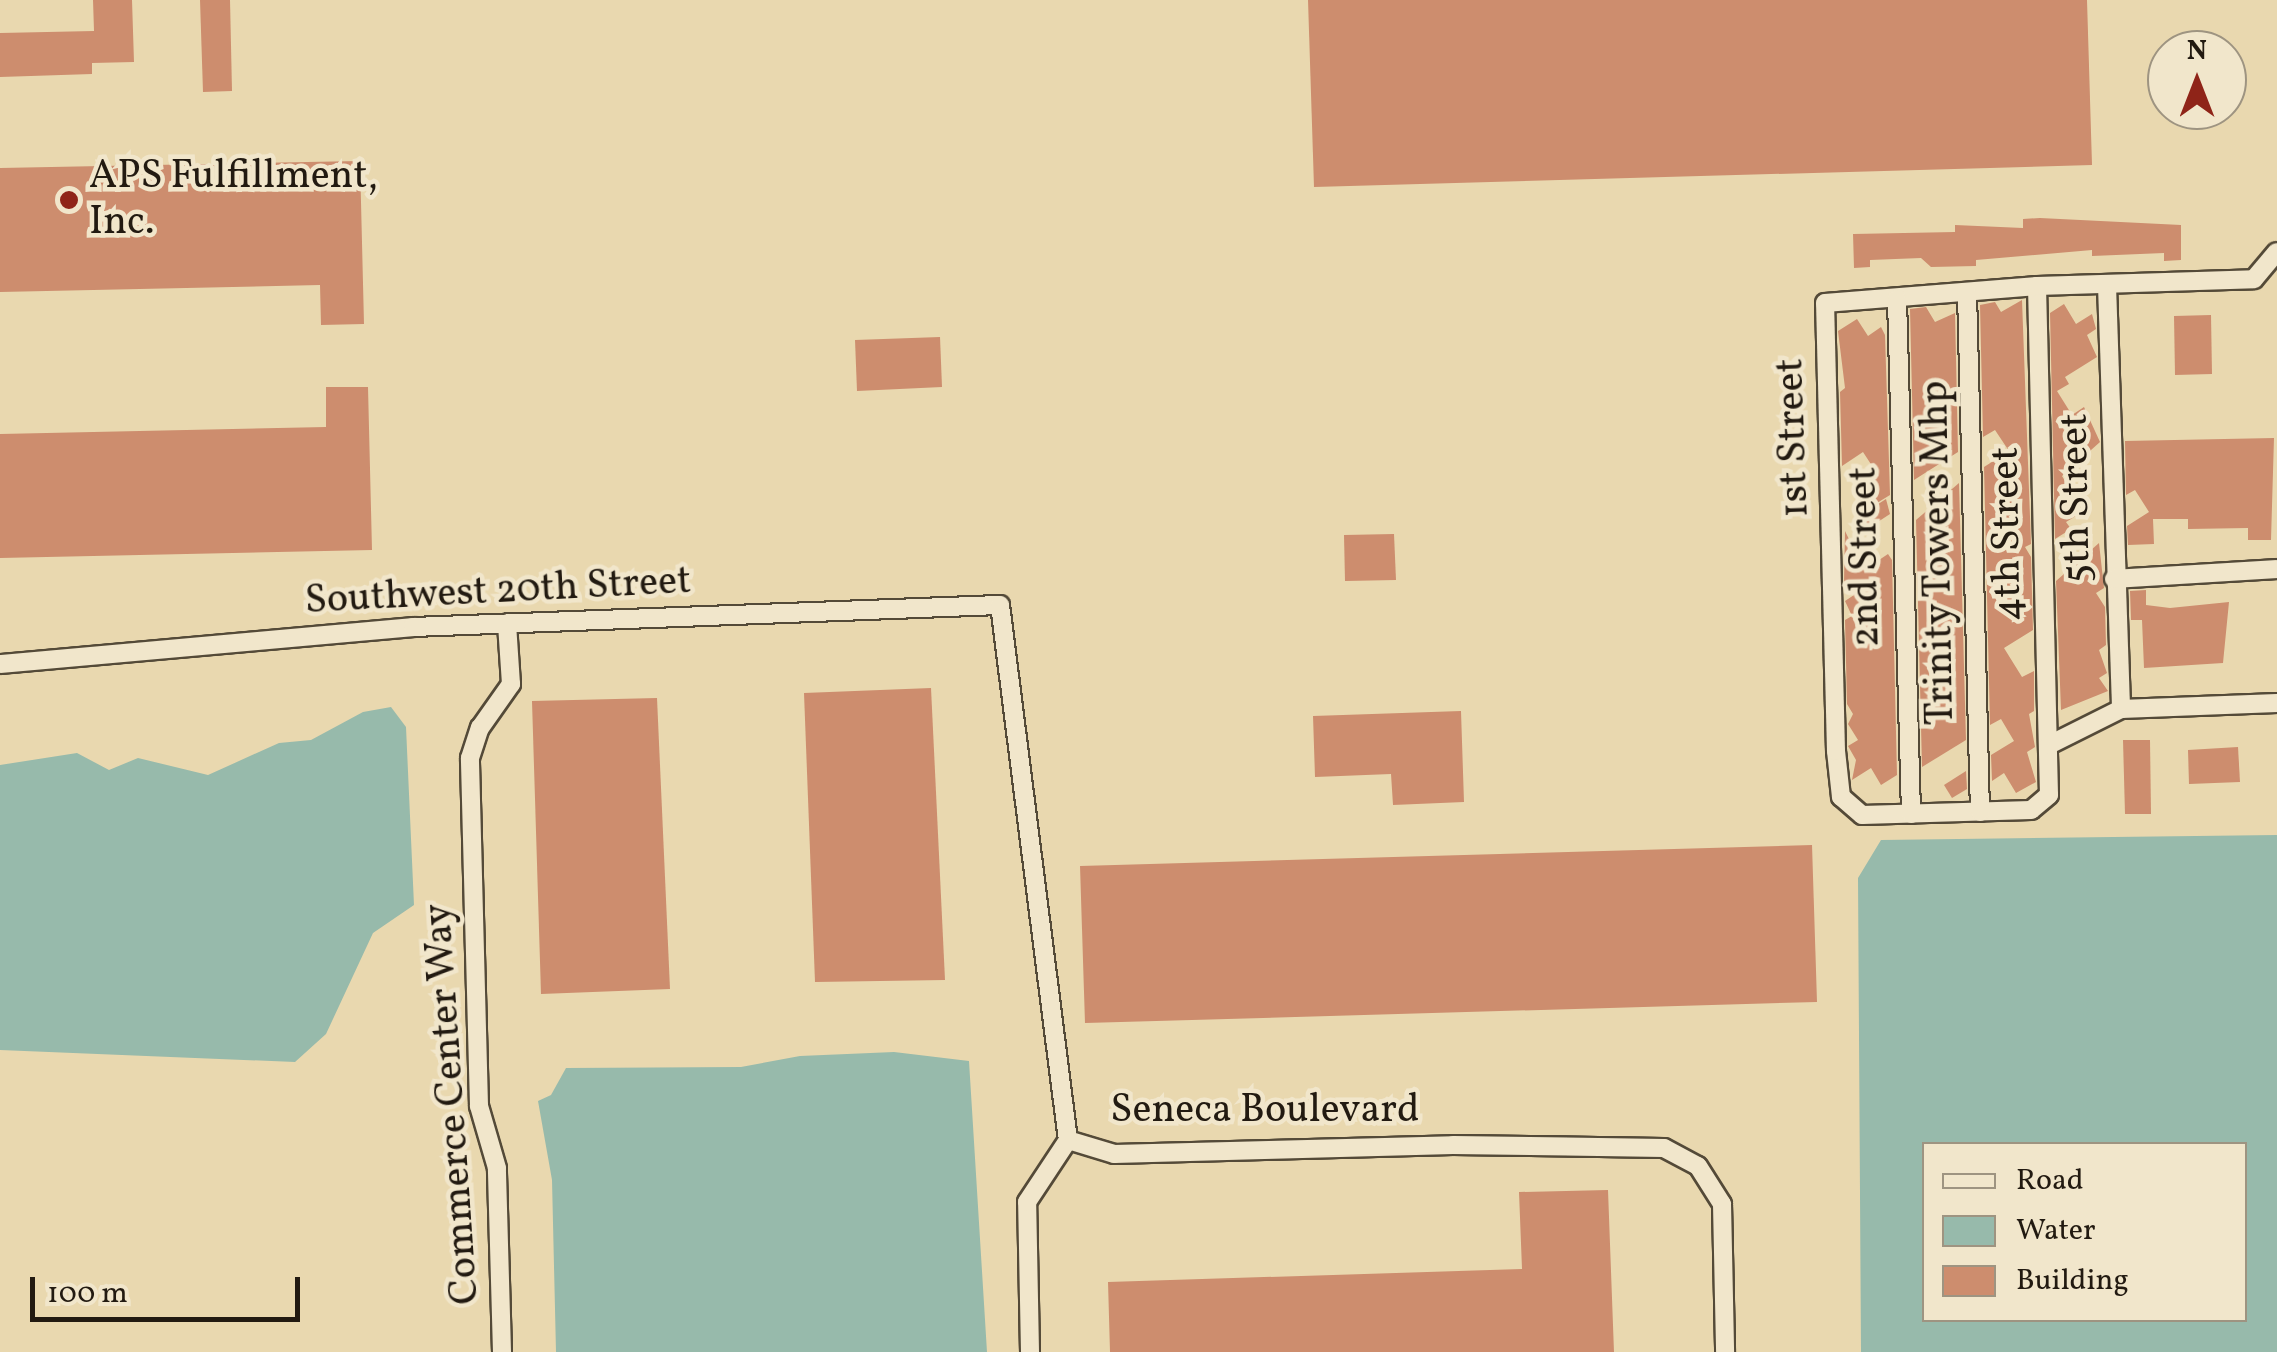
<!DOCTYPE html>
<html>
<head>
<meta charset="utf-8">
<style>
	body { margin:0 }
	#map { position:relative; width:2277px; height:1352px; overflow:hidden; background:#e9d8af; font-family:Vollkorn,serif }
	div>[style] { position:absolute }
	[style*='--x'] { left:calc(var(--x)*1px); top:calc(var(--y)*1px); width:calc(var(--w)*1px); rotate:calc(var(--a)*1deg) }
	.water>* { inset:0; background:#97baab }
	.building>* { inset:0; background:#cd8d6e }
	.roads { filter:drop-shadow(2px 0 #544a38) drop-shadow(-2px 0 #544a38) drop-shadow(0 2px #544a38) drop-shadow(0 -2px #544a38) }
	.street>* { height:18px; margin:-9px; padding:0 9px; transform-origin:9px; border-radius:9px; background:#f1e6cb }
	.dots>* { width:28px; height:28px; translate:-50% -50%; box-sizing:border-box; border:5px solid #f1e6cb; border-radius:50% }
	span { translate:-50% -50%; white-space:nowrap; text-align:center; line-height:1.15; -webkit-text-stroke:9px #f1e6cb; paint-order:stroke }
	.poi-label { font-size:40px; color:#221a11 }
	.left { translate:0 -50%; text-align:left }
	.street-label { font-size:40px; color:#221a11 }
	.legend { position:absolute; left:1922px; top:1142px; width:325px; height:180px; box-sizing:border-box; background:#f1e6cb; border:2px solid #9e9481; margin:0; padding:12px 18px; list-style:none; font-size:30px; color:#221a11 }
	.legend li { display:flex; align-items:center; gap:20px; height:50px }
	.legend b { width:50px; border:2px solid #9e9481 }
	.north { position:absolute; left:2147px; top:30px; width:100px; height:100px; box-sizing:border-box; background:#f1e6cb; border:2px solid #9e9481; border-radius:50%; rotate:0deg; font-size:28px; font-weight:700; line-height:40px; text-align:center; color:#221a11 }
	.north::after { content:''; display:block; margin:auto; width:35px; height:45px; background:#8f2418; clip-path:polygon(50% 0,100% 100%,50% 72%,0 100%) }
	.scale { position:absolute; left:30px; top:1277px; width:270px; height:45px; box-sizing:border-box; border:5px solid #221a11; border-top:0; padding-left:12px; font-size:30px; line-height:35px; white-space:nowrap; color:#221a11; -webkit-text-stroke:8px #f1e6cb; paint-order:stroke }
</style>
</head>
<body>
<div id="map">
	<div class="water">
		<div style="clip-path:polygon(391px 707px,406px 727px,414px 905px,373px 933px,326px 1034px,295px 1062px,0 1050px,0 765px,77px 753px,109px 770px,138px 758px,208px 775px,279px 743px,311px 740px,363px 712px)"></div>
		<div style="clip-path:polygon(evenodd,2277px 835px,2277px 1352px,1861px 1352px,1858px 878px,1881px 840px,2277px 835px,2244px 1144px,2244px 1320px,1924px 1320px,1924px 1144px,2244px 1144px)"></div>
		<div style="clip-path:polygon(894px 1052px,969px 1061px,987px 1352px,556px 1352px,552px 1180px,538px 1101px,551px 1095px,566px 1068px,741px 1067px,800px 1056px)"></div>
	</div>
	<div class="building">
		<div style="clip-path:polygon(93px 0,132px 0,134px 62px,92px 63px,92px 74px,0 77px,0 33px,94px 31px)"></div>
		<div style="clip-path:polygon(200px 0,230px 0,232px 91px,203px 92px)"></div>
		<div style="clip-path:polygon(1308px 0,2087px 0,2092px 165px,1314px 187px)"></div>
		<div style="clip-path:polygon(360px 161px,364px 324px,321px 325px,320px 285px,0 292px,0 168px)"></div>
		<div style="clip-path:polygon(2040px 218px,2181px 225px,2181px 260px,2164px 261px,2164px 253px,2092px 256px,2092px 250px,1976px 260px,1976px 266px,1931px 267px,1921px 258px,1870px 260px,1870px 267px,1854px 268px,1853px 234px,1955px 232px,1955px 225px,2023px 228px,2023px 219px)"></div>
		<div style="clip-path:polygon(2022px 300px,2031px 544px,2025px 547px,2031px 557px,2033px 630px,2004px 648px,2022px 677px,2034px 671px,2034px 711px,2029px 714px,2035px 747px,2027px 752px,2036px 782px,2016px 793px,2004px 773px,1992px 781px,1991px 755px,2014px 741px,2001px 719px,1990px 725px,1984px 467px,2009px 451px,1995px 430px,1983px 437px,1980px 305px,1995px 302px,2001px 312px)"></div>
		<div style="clip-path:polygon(2064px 304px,2076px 324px,2092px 314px,2096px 329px,2087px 335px,2097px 357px,2065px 377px,2069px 384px,2057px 391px,2072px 415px,2084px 407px,2100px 442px,2062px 476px,2075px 498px,2067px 503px,2076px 516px,2066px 522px,2071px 529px,2055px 539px,2050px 313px)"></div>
		<div style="clip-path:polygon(1926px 307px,1935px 322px,1955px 313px,1958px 452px,1914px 480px,1910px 309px)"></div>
		<div style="clip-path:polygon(2211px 315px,2212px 374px,2175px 375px,2174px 316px)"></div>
		<div style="clip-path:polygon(1857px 319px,1868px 336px,1881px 327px,1885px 335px,1890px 495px,1877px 503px,1864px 483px,1878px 475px,1863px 452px,1842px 466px,1840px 392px,1845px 388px,1838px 331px)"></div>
		<div style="clip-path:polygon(940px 337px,942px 387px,857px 391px,855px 340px)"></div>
		<div style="clip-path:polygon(326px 387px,368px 387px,372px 550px,0 558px,0 434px,326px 427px)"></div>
		<div style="clip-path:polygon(2274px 438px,2271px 540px,2248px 540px,2248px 528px,2188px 529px,2188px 519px,2153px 519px,2154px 544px,2128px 545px,2127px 526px,2149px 512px,2135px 490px,2126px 495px,2125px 441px)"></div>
		<div style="clip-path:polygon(1959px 483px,1966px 740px,1922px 767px,1916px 520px)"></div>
		<div style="clip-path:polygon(1886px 499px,1890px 514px,1861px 533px,1861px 515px)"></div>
		<div style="clip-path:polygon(1845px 531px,1864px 570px,1888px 554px,1892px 560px,1897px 775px,1881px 785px,1871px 768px,1852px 780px,1856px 760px,1848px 746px,1858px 740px,1848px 724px,1853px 714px,1847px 704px,1845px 620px,1852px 616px,1845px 601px,1854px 595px,1844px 581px)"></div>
		<div style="clip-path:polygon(1394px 534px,1396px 580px,1345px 581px,1344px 535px)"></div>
		<div style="clip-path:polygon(2099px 543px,2104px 588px,2096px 593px,2105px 607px,2106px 645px,2099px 650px,2107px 673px,2099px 678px,2108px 691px,2061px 710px,2056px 581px)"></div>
		<div style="clip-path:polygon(2146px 590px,2146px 605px,2170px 608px,2229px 602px,2223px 663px,2144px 668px,2142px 620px,2131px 620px,2130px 591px)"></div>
		<div style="clip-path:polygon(931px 688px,945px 980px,815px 982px,804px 693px)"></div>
		<div style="clip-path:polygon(657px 698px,670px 989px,541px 994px,532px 701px)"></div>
		<div style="clip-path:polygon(1461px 711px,1464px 802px,1393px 805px,1391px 774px,1315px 777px,1313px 716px)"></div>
		<div style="clip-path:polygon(2123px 740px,2150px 740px,2151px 814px,2125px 814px)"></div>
		<div style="clip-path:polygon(2238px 747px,2240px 782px,2189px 784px,2188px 750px)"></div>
		<div style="clip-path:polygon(1966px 771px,1967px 789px,1952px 798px,1944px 785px)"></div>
		<div style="clip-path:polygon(1812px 845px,1817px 1002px,1085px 1023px,1080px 866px)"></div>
		<div style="clip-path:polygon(1608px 1190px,1614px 1352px,1110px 1352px,1108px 1282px,1522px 1269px,1519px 1192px)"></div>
	</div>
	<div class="roads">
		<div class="street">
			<div style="--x:2107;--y:285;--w:424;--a:88.1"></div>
			<div style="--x:2037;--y:286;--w:509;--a:88.65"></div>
			<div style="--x:2049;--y:795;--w:23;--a:140"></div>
			<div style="--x:2031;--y:810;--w:169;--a:178.3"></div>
			<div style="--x:1862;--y:815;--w:28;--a:-139"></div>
			<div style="--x:1841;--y:797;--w:46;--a:-96.2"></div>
			<div style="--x:1836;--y:751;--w:448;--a:-91.4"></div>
			<div style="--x:1825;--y:303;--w:213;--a:-4.6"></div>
			<div style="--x:2037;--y:286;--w:217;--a:-1.8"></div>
			<div style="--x:2254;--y:279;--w:35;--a:-50"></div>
			<div style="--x:1967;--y:292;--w:520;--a:88.57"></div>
			<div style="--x:1897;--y:299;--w:515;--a:88.44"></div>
			<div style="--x:2114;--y:579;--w:163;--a:-3.5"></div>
			<div style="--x:0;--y:664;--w:415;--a:-5.1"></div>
			<div style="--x:413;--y:627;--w:587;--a:-2.15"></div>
			<div style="--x:1000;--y:605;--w:539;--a:82.76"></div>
			<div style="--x:1068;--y:1140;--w:48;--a:16.9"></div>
			<div style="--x:1114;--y:1154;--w:339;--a:-1.5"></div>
			<div style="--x:1453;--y:1145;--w:211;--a:0.8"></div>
			<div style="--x:1664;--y:1148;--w:38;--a:28"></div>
			<div style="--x:1698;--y:1166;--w:45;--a:57.7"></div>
			<div style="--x:1722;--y:1204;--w:148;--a:88.8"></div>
			<div style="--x:2049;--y:745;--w:80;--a:-26.6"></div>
			<div style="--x:2121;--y:709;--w:156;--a:-2.2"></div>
			<div style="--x:502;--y:1352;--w:184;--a:-91.6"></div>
			<div style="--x:497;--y:1168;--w:65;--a:-106.2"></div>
			<div style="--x:479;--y:1106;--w:348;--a:-91.5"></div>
			<div style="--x:470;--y:758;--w:32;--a:-72"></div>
			<div style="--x:480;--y:728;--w:54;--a:-54.8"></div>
			<div style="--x:511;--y:684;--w:61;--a:-93.8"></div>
			<div style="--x:1030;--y:1352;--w:150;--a:-91.1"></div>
			<div style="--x:1027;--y:1202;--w:74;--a:-56.5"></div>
		</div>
	</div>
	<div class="dots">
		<div style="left:69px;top:200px;background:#8f2418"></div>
	</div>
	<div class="poi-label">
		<span class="left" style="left:89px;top:200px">APS Fulfillment,<br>Inc.</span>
	</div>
	<div class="street-label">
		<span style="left:1794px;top:438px;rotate:-92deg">1st Street</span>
		<span style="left:2077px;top:498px;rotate:-91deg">5th Street</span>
		<span style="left:2008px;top:534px;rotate:-91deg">4th Street</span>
		<span style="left:1939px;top:553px;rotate:-91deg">Trinity Towers Mhp</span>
		<span style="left:1866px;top:557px;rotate:-91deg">2nd Street</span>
		<span style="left:498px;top:592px;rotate:-3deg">Southwest 20th Street</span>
		<span style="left:453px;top:1104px;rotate:-94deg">Commerce Center Way</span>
		<span style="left:1265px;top:1111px">Seneca Boulevard</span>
	</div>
	<ul class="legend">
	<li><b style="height:12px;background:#f1e6cb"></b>Road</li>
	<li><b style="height:28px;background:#97baab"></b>Water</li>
	<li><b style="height:28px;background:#cd8d6e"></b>Building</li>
	</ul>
	<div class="north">N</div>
	<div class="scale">100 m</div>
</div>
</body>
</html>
